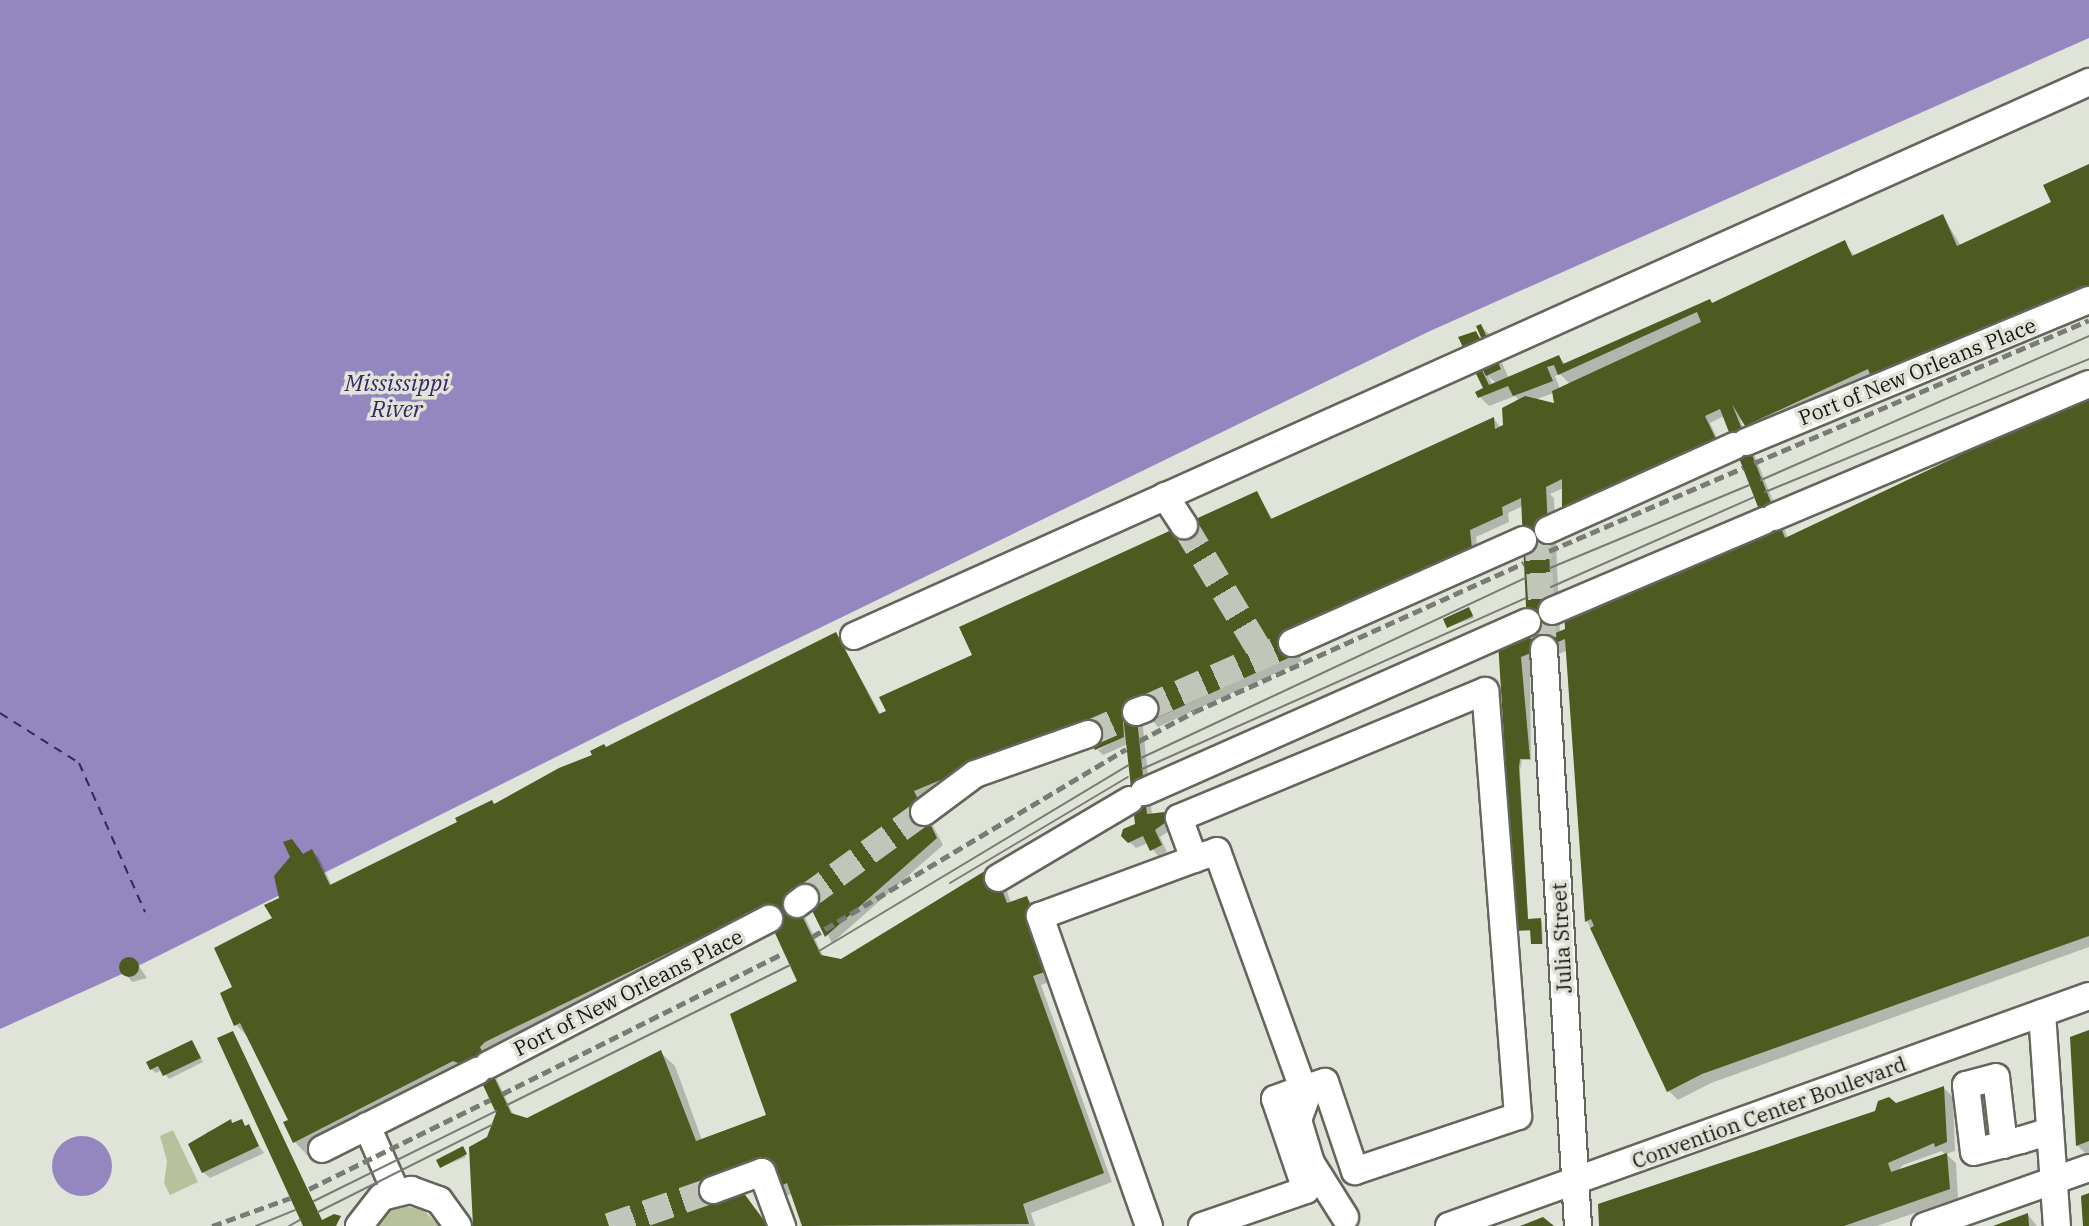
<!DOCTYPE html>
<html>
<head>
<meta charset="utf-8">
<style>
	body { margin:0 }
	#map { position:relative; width:2089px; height:1226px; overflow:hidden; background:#e0e4d8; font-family:"IBM Plex Serif",serif }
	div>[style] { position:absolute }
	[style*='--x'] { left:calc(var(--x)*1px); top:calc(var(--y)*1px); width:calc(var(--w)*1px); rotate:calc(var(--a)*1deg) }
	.green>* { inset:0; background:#b7c29c }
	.water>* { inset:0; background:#9487c0 }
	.round { border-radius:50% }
	.shadow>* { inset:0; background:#0003 }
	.ferry>* { height:2px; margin-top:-1px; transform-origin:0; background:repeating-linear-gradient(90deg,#392367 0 9px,transparent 0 16px) }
	.building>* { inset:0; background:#4d5a20 }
	.minor-tunnel>* { height:26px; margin-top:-13px; transform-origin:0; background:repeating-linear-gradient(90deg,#c2c5ba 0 26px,transparent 0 39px) }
	.roads { filter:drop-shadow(2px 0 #63665c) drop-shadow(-2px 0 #63665c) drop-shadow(0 2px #63665c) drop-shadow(0 -2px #63665c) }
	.minor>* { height:26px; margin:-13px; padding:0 13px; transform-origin:13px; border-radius:13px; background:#fff }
	.tram>* { height:2px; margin:-1px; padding:0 1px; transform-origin:1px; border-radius:1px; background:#797c74 }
	.rail>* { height:5px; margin-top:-2.5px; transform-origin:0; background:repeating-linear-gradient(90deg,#797c74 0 10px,transparent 0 15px) }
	span { translate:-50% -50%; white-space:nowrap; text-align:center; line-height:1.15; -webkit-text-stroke:7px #e0e4d8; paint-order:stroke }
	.street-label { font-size:21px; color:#161713 }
	.water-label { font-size:23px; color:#392367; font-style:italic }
</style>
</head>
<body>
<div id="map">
	<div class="green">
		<div style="clip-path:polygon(173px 1130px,198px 1182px,170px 1195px,164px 1183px,167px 1161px,160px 1136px)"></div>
		<div style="clip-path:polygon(404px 1206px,423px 1210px,440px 1226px,375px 1226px,385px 1212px)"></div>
	</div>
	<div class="water">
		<div style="clip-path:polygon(0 0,2089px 0,2089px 38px,1430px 331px,622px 724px,122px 974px,0 1029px)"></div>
		<div class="round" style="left:52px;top:1136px;width:60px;height:60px"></div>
	</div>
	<div class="shadow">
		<div style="clip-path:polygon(evenodd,2089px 165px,2089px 304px,1755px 434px,1740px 419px,1788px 538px,2089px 397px,2089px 947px,1711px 1083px,1678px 1100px,1669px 1091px,1587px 921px,1568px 650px,1530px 666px,1531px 760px,1522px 760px,1520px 770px,1528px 920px,1542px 921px,1543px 944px,1533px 943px,1531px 931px,1518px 930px,1501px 675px,1534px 638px,1523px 506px,1508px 513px,1509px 522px,1476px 537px,1478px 555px,1293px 638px,1302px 661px,1158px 727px,1141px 707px,1152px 815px,1165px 814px,1175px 827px,1160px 837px,1167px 852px,1158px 856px,1148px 843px,1136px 848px,1123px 836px,1137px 825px,1128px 744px,1103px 755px,1098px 750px,1131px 732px,1097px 747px,1089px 732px,919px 798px,943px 845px,832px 943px,806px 895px,797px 900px,824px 958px,841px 961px,1002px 877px,1011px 903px,1027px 898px,1036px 907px,1061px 978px,1041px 985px,1112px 1182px,1031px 1213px,1035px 1226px,804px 1226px,793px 1193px,786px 1196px,777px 1187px,721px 1191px,743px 1194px,769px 1226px,475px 1226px,498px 1113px,480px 1074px,308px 1156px,295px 1142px,286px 1123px,291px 1120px,250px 1039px,236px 1025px,235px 988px,274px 918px,292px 857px,292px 841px,304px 855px,312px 851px,319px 858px,332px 886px,836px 634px,881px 715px,974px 656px,1257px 493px,1273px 520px,1494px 419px,1501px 428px,1505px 426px,1520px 401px,1515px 396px,1489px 406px,1480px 397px,1478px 392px,1485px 389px,1460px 338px,1475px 333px,1485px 342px,1481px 326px,1490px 335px,1509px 379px,1559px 357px,1566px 365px,1713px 304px,1844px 243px,1855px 256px,1943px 216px,1961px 246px,2053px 203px,2089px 165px,1560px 374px,1570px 384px,1560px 389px,1555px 376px,1560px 374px,2089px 165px,1488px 376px,1497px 384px,1493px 386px,1488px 376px,2089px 165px,1554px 393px,1556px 405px,1534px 400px,1554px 393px,2089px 165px,1724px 416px,1767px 525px,1560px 633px,1554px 498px,1550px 494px,1564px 488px,1563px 507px,1570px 513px,1721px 446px,1710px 423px,1724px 416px,2089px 165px,768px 914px,800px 981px,768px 1116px,702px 1140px,675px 1066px,661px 1053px,526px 1119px,514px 1116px,485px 1054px,492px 1048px,500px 1055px,768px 914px)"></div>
		<div style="clip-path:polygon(1471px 611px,1474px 618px,1448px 627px)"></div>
		<div style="clip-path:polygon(135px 960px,147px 978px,132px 982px,119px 964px)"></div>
		<div style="clip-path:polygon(2089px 1032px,2089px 1153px,2086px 1154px,2077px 1145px)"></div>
		<div style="clip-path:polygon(192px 1042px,203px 1062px,169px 1079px,162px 1070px,156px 1073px,151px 1069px)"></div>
		<div style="clip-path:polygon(evenodd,1944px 1088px,1953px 1097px,1955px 1151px,1946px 1154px,1956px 1163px,1958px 1198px,1877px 1226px,1601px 1226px,1944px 1088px,1942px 1151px,1945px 1155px,1898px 1171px,1903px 1165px,1942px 1151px)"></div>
		<div style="clip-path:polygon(241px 1121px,264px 1153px,210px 1178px,203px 1172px,207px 1132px)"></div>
		<div style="clip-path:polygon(462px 1149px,466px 1157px,441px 1167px)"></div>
		<div style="clip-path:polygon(2028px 1215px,2037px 1226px,1997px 1226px)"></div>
	</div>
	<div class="ferry">
		<div style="--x:0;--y:713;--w:93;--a:32.3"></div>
		<div style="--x:79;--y:763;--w:163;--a:66.1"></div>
	</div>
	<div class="building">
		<div style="clip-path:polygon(evenodd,2089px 164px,2089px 298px,1874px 385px,1868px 369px,1745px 426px,1732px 404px,1785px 538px,2089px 394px,2089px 936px,1702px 1074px,1667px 1092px,1590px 928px,1594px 926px,1591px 919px,1585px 922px,1565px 639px,1521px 657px,1530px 759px,1520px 759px,1519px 767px,1528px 919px,1541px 918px,1542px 944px,1531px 944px,1530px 930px,1516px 931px,1498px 642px,1532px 636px,1532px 629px,1527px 629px,1521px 498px,1502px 507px,1503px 515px,1470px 530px,1472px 549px,1297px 654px,1150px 721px,1139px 699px,1135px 700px,1147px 814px,1165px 812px,1169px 820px,1155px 830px,1162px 845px,1150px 851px,1143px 836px,1128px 843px,1121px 836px,1123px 829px,1135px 824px,1122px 706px,1124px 737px,1095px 750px,1084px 725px,946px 786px,943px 779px,914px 791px,937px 838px,825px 937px,801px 888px,791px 893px,821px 955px,841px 959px,993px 866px,1007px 903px,1027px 896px,1053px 969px,1033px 976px,1104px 1173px,1023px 1204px,1029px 1224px,802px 1226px,787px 1183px,776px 1188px,761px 1159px,709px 1178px,717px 1202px,743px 1192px,768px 1226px,473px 1226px,469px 1147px,487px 1137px,496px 1113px,476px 1070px,453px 1061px,293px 1143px,283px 1122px,288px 1120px,240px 1023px,234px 1026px,220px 993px,232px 987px,214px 948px,272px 918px,264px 905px,279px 898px,274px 876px,290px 857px,283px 842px,292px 839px,303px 854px,312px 849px,330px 885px,457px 822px,455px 818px,492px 800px,494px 804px,559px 768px,592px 755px,590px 751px,604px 744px,606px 747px,836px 632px,879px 714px,886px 711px,879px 697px,972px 655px,959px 627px,1257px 491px,1271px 519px,1494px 417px,1495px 429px,1503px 425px,1502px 408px,1525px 396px,1554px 403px,1552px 391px,1701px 322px,1697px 312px,1558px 375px,1554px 365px,1547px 367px,1553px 381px,1513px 396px,1508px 386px,1478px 398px,1475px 392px,1483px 388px,1458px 337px,1476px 331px,1494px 367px,1476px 326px,1481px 324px,1501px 369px,1486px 376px,1468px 341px,1489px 385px,1559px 355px,1563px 364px,1710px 299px,1712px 303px,1845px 240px,1852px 256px,1943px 214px,1957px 246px,2051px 202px,2043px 185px,2089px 164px,1720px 409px,1765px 525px,1564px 611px,1565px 629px,1553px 634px,1546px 487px,1562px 479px,1562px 507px,1716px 439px,1705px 416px,1720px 409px,2089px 164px,763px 907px,797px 981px,730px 1014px,766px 1115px,696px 1141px,661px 1050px,527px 1118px,511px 1113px,480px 1047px,485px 1042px,763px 907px)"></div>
		<div style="clip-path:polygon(1469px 607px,1473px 616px,1447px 628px,1443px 619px)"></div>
		<div class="round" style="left:119px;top:957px;width:20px;height:20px"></div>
		<div style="clip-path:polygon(2089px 1030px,2089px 1141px,2076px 1146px,2070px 1037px)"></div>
		<div style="clip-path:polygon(233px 1031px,322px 1220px,334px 1214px,341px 1216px,336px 1226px,303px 1226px,217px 1038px)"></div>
		<div style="clip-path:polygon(192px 1040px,201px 1058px,163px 1076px,158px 1066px,150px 1070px,146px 1062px)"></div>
		<div style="clip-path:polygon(1944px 1086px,1947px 1142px,1935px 1147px,1934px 1143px,1888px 1163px,1891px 1172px,1947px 1153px,1950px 1189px,1844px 1226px,1599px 1226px,1598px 1204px,1875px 1111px,1878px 1101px,1889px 1097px,1896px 1103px)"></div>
		<div style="clip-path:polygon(231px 1119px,232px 1123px,242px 1119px,245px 1126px,249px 1124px,259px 1146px,202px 1173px,188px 1144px)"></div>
		<div style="clip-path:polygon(463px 1146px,467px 1154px,440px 1168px,436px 1160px)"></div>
		<div style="clip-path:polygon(2089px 1193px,2089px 1226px,2083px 1226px,2081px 1196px)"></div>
		<div style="clip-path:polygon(2028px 1213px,2029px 1226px,1993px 1226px)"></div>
		<div style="clip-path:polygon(1543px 1217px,1554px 1226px,1520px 1226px)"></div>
	</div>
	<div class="minor-tunnel">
		<div style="--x:1184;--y:525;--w:153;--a:58.9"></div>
		<div style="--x:1537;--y:534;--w:115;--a:86.5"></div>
		<div style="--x:1144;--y:709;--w:162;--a:-24"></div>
		<div style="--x:1088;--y:734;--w:36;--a:-24"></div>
		<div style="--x:805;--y:898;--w:147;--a:-35.9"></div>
		<div style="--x:609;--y:1226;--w:110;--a:-19.1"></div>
	</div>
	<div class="roads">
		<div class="minor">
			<div style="--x:1746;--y:442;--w:371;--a:-22.5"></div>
			<div style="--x:1165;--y:496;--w:35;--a:57"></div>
			<div style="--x:1774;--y:517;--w:342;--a:-22.9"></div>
			<div style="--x:1548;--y:530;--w:204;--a:-24.3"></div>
			<div style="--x:1552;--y:611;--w:230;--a:-23"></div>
			<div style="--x:854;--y:636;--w:1354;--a:-24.16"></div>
			<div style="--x:1292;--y:643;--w:253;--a:-24"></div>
			<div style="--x:1544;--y:649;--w:578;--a:86.63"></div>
			<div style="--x:1136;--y:712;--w:9;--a:-21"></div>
			<div style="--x:1144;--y:792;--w:419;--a:-23.9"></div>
			<div style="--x:924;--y:812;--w:64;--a:-36.7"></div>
			<div style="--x:975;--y:774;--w:120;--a:-19.5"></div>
			<div style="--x:998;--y:878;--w:153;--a:-30.6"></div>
			<div style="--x:797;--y:904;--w:10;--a:-37"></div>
			<div style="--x:2042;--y:1013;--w:214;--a:86"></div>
			<div style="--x:488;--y:1065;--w:317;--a:-27.5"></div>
			<div style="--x:367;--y:1126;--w:72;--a:66.3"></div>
			<div style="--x:2004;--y:1145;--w:68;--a:-96.7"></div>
			<div style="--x:1996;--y:1077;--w:31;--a:165"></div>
			<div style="--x:1966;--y:1085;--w:67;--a:83.2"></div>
			<div style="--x:1974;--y:1152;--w:49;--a:-14.3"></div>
			<div style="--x:2021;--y:1140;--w:30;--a:-17"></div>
			<div style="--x:322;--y:1149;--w:174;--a:-26.7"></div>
			<div style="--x:713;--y:1190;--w:52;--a:-20.2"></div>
			<div style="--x:762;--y:1172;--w:58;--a:69.7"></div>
			<div style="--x:359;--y:1226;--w:37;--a:-52"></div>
			<div style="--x:382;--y:1197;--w:30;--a:-14"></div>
			<div style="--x:411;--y:1190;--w:30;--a:20"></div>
			<div style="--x:439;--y:1200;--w:32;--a:54"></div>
			<div style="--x:1149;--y:1226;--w:329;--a:-109.4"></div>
			<div style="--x:1040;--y:916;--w:164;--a:-20.3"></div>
			<div style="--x:1202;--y:1226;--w:110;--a:-19.1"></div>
			<div style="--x:1306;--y:1190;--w:96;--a:-108.8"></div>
			<div style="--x:1275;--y:1099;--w:30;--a:-20"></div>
			<div style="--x:1303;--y:1089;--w:23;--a:-18"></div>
			<div style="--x:1325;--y:1082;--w:94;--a:71.4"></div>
			<div style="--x:1355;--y:1171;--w:172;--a:-18.6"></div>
			<div style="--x:1518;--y:1116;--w:426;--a:-94.4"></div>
			<div style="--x:1485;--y:691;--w:331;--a:157.5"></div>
			<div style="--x:1179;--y:818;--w:44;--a:69.9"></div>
			<div style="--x:1194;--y:859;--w:24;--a:-19"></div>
			<div style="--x:1217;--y:851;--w:253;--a:70.1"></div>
			<div style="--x:1303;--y:1089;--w:12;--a:81"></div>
			<div style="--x:1305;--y:1101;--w:20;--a:110"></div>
			<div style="--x:1298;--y:1120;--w:45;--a:73.2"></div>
			<div style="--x:1311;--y:1163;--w:64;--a:57.8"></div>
			<div style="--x:1449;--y:1226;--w:680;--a:-19.77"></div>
			<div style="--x:1925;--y:1226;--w:174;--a:-19.5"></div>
		</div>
	</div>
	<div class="tram">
		<div style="--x:1761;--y:480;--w:358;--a:-23.7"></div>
		<div style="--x:1765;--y:492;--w:350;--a:-22.3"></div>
		<div style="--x:1550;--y:568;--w:216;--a:-22.6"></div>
		<div style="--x:1551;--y:587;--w:222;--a:-23.9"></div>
		<div style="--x:1141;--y:758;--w:424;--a:-25.1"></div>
		<div style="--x:1142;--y:769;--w:420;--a:-24"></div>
		<div style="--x:950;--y:883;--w:207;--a:-30.8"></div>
		<div style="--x:819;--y:951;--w:361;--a:-31"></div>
		<div style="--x:507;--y:1105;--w:316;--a:-26.3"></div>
		<div style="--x:314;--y:1201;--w:203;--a:-26.3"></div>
		<div style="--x:318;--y:1212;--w:195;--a:-26.6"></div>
		<div style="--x:256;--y:1226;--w:42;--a:-22.3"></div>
		<div style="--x:289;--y:1226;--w:13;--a:-29"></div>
	</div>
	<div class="rail">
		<div style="--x:1754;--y:463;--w:364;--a:-23.1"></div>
		<div style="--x:1549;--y:551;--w:211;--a:-23.2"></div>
		<div style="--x:1139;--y:741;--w:62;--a:-27.8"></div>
		<div style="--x:1194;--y:712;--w:362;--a:-24.3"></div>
		<div style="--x:812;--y:937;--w:366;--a:-30.9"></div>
		<div style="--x:502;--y:1094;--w:315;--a:-26.6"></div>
		<div style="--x:309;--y:1189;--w:202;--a:-26.2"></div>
		<div style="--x:212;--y:1226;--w:83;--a:-19.7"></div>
	</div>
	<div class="street-label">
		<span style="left:1917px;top:371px;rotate:-22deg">Port of New Orleans Place</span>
		<span style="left:1561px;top:938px;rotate:-93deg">Julia Street</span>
		<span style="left:628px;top:992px;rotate:-27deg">Port of New Orleans Place</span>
		<span style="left:1769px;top:1112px;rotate:-20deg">Convention Center Boulevard</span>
	</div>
	<div class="water-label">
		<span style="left:397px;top:395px">Mississippi<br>River</span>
	</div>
</div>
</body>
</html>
